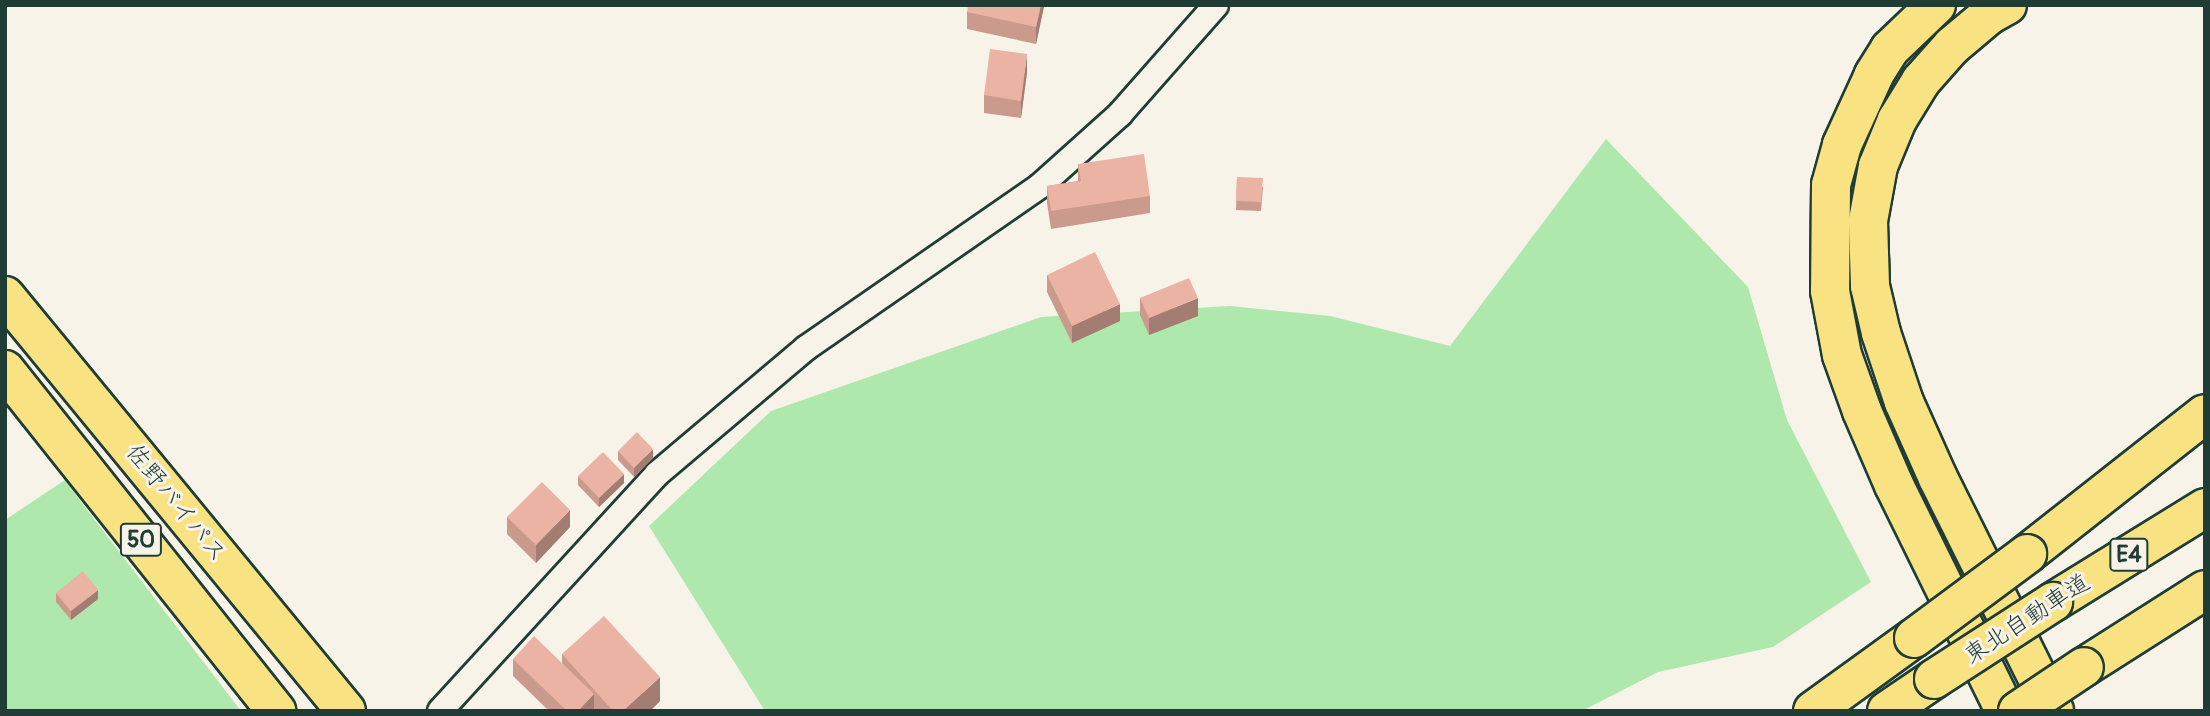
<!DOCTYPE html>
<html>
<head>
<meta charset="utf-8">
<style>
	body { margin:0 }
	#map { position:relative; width:2210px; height:716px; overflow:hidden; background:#f7f3e8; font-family:Pangolin,"Klee One",sans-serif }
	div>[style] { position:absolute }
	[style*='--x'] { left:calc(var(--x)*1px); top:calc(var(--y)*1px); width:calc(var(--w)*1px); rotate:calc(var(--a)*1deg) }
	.green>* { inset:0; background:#aee8ad }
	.roads { filter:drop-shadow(2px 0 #1f3d34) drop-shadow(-2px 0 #1f3d34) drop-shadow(0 2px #1f3d34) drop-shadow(0 -2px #1f3d34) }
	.street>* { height:24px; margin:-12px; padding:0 12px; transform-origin:12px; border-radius:12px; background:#f7f3e8 }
	.highway>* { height:38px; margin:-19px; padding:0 19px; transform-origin:19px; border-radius:19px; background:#f8e281 }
	.bridges { filter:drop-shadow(2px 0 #1f3d34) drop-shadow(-2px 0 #1f3d34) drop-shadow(0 2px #1f3d34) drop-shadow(0 -2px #1f3d34) }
	.highway-bridge>* { height:38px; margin:-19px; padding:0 19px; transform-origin:19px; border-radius:19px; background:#f8e281 }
	.wall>* { inset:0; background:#ca9a8c }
	.shaded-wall>* { inset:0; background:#a47d72 }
	.building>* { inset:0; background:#ebb3a3 }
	span { translate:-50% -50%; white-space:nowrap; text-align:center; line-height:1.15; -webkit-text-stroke:6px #f7f3e8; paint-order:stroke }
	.shield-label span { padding:2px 5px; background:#f7f3e8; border:2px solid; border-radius:5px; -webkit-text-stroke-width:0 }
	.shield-label { font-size:23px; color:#1f3d34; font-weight:700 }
	.street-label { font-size:24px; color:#1f3d34 }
	.frame { position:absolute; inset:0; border:7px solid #1f3d34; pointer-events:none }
</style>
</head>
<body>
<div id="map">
	<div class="green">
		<div style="clip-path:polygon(1606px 139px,1748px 287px,1787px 420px,1871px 582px,1773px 647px,1658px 672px,1582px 711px,765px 711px,649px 526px,771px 411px,1041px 317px,1230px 306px,1330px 316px,1450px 346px)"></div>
		<div style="clip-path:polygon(65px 480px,78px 498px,241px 711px,5px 711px,5px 520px)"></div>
	</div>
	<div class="roads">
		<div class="street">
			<div style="--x:440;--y:711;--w:321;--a:-47.5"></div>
			<div style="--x:657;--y:474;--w:195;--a:-40.2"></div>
			<div style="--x:806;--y:348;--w:286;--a:-34.7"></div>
			<div style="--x:1041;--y:185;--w:106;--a:-41.9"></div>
			<div style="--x:1120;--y:114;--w:145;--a:-48.6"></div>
		</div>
		<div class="highway">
			<div style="--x:1936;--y:5;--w:64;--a:136.3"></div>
			<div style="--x:1890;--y:49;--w:31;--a:122"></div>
			<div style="--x:1874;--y:75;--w:77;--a:114.6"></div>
			<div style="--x:1842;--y:145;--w:41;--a:105.4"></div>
			<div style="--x:1831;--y:185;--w:106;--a:90.5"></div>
			<div style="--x:1830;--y:291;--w:65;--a:79.4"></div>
			<div style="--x:1842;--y:355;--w:59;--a:70.3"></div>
			<div style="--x:1862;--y:411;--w:81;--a:66.6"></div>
			<div style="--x:1894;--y:485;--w:252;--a:63.8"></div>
			<div style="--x:2007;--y:5;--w:21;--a:151"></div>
			<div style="--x:1989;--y:15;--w:48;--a:140"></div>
			<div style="--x:1952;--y:46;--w:47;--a:131.5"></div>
			<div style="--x:1921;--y:81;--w:46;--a:121.6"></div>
			<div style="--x:1897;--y:120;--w:50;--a:112.4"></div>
			<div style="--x:1878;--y:166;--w:56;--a:100.3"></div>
			<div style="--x:1868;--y:221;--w:65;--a:88.2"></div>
			<div style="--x:1870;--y:286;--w:48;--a:76.8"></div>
			<div style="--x:1881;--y:333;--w:73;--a:71.6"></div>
			<div style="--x:1904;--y:402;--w:83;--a:65.9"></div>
			<div style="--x:1938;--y:478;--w:260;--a:63.5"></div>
			<div style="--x:5;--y:296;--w:537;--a:50.59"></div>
			<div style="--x:5;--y:370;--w:436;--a:51.5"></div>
			<div style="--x:2027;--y:554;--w:226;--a:-38.2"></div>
			<div style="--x:2053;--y:602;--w:179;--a:-31.7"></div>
			<div style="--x:2084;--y:667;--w:143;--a:-32.5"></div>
			<div style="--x:1813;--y:711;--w:125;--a:-35.9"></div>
			<div style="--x:1887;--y:711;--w:57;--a:-34.2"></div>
		</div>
	</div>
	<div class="bridges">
		<div class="highway-bridge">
			<div style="--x:1914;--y:638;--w:141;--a:-36.6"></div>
			<div style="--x:1934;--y:679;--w:142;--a:-32.9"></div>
			<div style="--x:2018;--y:711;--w:79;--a:-33.7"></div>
		</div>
	</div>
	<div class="wall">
		<div style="clip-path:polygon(1044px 5px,1036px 44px,967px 29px,967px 12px)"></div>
		<div style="clip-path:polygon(1027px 72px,1021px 118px,984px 113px,984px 95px)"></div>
		<div style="clip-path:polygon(1078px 164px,1150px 196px,1150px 213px,1051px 229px,1047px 203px,1047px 186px,1078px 181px)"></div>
		<div style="clip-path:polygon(1237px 177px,1263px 187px,1261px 211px,1236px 210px)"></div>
		<div style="clip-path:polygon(1047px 275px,1120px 321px,1072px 343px,1047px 292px)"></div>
		<div style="clip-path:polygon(1140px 298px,1198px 316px,1149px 335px,1140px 315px)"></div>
		<div style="clip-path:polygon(618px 451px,653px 458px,634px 477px,618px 460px)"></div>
		<div style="clip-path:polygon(578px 476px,624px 483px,599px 507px,578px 485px)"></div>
		<div style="clip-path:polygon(507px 517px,570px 527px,536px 563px,507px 534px)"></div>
		<div style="clip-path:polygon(56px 593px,98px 599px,71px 620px,56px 602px)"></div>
		<div style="clip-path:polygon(562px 654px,660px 701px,650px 711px,549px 711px,513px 676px,513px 659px,562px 663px)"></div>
	</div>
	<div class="shaded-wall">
		<div style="clip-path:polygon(1041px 5px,1044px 5px,1044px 7px,1036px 44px,1036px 27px)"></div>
		<div style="clip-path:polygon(1027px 54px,1027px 72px,1021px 118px,1021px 101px)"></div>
		<div style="clip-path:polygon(1198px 298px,1198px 316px,1149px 335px,1149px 318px)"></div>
		<div style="clip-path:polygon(1120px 304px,1120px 321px,1072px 343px,1072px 326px)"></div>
		<div style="clip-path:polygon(653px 449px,653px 458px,634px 477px,634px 468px)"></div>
		<div style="clip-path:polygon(624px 474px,624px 483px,599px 507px,599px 498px)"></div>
		<div style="clip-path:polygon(570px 510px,570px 527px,536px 563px,536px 545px)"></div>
		<div style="clip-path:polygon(98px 590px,98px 599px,71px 620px,71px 611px)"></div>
		<div style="clip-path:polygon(660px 677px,660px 701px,650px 711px,623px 711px)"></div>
		<div style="clip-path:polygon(594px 694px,594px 711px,578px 711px)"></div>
	</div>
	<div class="building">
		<div style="clip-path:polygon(968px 5px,1041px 5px,1036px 27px,967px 12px)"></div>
		<div style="clip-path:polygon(990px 49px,1027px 54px,1021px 101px,984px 95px)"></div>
		<div style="clip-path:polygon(1144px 154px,1150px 196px,1051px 211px,1047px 186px,1081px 181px,1078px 164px)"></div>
		<div style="clip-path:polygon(1237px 177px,1263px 178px,1261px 202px,1236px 201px)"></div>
		<div style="clip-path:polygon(1095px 252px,1120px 304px,1072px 326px,1047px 275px)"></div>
		<div style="clip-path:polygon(1189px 278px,1198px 298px,1149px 318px,1140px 298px)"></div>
		<div style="clip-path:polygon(637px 432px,653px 449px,634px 468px,618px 451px)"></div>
		<div style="clip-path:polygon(603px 452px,624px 474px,599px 498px,578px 476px)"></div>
		<div style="clip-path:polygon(542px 482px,570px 510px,536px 545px,507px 517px)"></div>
		<div style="clip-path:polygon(83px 571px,98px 590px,71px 611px,56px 593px)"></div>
		<div style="clip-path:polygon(604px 616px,660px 677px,623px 711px,613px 711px,562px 654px)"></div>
		<div style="clip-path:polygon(534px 636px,594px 694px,578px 711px,567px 711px,513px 659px)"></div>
	</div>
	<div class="shield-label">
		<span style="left:141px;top:540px">50</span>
		<span style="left:2129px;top:555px">E4</span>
	</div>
	<div class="street-label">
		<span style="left:176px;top:503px;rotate:51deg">佐野バイパス</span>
		<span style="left:2027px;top:619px;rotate:-33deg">東北自動車道</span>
	</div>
	<div class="frame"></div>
</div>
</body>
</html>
